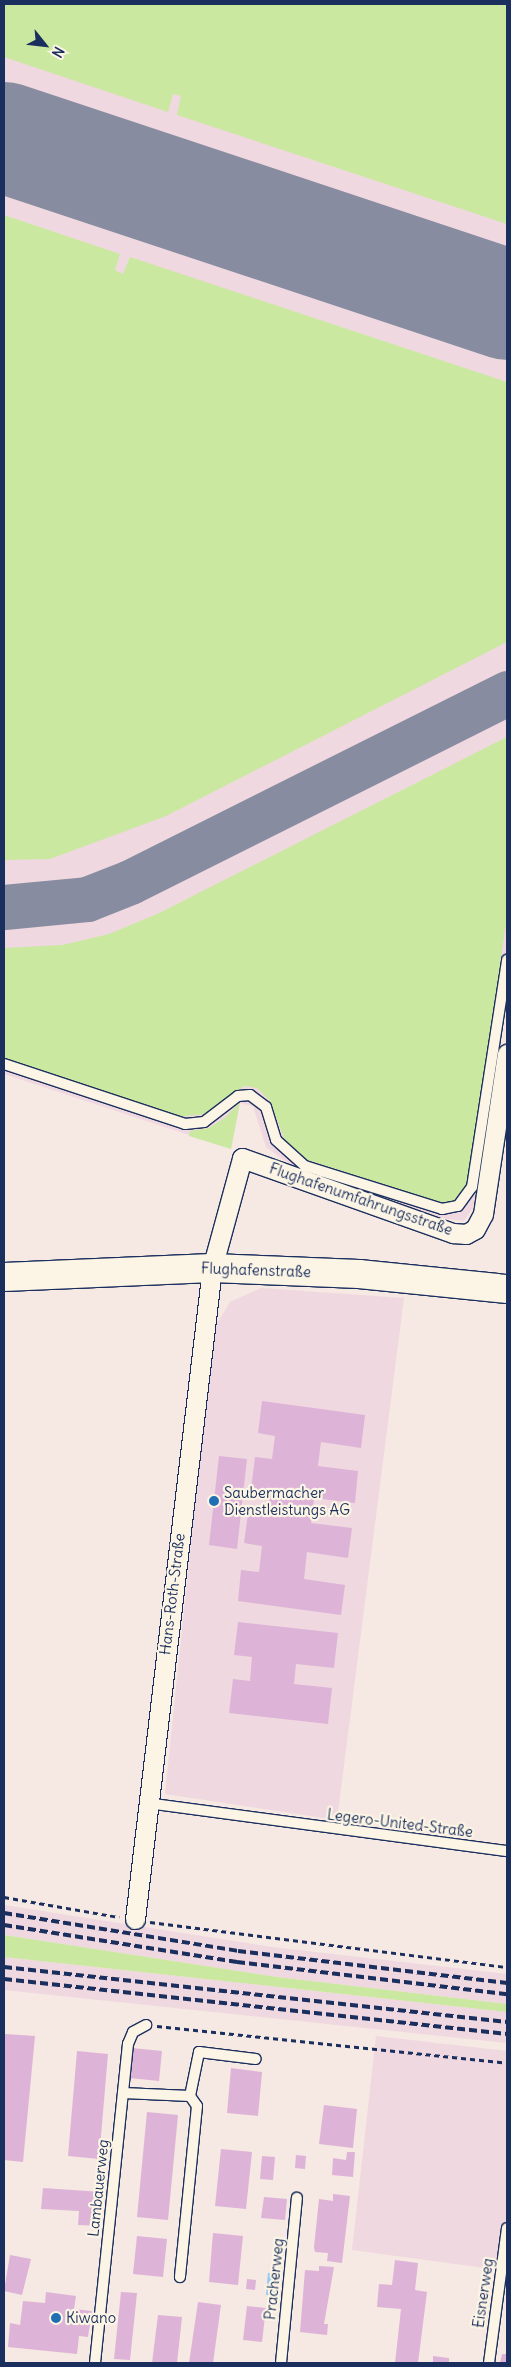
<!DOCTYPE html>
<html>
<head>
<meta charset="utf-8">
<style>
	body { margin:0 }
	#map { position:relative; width:511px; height:2367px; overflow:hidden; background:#f6e8e2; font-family:Delius,sans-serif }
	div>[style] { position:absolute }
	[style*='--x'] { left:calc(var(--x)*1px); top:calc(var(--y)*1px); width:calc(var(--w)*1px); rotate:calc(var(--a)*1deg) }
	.built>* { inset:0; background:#efd8df }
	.green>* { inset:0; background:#cbe8a0 }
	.water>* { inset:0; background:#91caf1 }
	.taxiway>* { height:45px; margin:-22.5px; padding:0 22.5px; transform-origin:22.5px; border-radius:22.5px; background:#888ca0 }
	.runway>* { height:111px; margin:-55.5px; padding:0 55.5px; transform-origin:55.5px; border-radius:55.5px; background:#888ca0 }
	.building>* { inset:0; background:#deb3d8 }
	.path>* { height:3px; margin-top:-1.5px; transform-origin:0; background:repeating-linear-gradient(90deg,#1b2f5e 0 5px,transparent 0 9px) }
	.roads { filter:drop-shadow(1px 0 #1b2f5e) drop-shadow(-1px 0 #1b2f5e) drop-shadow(0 1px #1b2f5e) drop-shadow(0 -1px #1b2f5e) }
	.service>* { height:10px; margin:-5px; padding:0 5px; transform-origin:5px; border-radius:5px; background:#fcf5e5 }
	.minor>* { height:19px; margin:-9.5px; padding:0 9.5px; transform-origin:9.5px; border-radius:9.5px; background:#fcf5e5 }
	.primary>* { height:28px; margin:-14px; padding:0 14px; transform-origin:14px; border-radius:14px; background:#fcf5e5 }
	.rail>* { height:4px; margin-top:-2px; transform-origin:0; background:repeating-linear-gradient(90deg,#1b2f5e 0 8px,transparent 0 12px) }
	.dots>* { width:14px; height:14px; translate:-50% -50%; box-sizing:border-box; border:2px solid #fcf5e5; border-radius:50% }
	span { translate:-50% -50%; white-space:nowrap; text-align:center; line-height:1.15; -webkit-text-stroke:4.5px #fcf5e5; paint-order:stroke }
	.street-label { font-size:15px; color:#1b2f5e }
	.poi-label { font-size:15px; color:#1b2f5e }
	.left { translate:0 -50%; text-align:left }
	.frame { position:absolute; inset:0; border:5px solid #1b2f5e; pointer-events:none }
	.north { position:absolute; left:20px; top:20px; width:50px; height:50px; -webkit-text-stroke:4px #fcf5e5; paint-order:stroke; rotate:119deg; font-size:14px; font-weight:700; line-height:20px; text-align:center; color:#1b2f5e }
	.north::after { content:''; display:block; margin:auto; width:18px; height:22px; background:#1b2f5e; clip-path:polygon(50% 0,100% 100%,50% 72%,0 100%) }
</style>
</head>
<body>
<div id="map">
	<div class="built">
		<div style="clip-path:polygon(4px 4px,507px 4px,507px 1001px,478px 1200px,464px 1221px,440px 1218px,293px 1167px,266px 1147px,253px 1106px,240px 1103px,231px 1149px,4px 1074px)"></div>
		<div style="clip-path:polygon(261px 1288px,404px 1298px,337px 1820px,165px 1794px,213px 1330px,230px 1302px)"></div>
		<div style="clip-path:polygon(4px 1905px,272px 1947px,507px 1974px,507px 2004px,277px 1977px,4px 1935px)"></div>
		<div style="clip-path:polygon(4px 1957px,507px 2012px,507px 2043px,4px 1990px)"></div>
		<div style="clip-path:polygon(376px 2036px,507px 2051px,507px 2293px,500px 2270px,352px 2250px)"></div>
	</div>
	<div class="green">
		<div style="clip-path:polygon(4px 4px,507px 4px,507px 224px,177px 115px,181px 96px,173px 94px,168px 112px,4px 57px)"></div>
		<div style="clip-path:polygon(4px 215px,120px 254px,115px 270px,123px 274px,130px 257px,507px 382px,507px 642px,166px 816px,50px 859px,4px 860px)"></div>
		<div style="clip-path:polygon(507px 737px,507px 916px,470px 1175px,465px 1191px,457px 1200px,443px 1203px,304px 1159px,287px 1145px,269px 1100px,257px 1088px,244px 1086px,207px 1114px,176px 1117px,4px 1060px,4px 948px,62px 945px,109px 934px,157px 914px)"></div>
		<div style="clip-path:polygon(240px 1102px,231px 1149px,189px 1136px,190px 1131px,209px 1128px,226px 1117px)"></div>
		<div style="clip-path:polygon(4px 1935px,277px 1977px,507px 2004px,507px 2012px,4px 1957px)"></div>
	</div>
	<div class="water">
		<div style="clip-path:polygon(268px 2273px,277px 2273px,275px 2295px,266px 2295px)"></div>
	</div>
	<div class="taxiway">
		<div style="--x:4;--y:907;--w:83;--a:-5.5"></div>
		<div style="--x:87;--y:899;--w:46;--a:-21.6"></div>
		<div style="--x:130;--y:882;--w:422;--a:-26.6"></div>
	</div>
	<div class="runway">
		<div style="--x:4;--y:137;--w:530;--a:18.37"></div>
	</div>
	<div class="building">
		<div style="clip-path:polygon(262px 1401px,365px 1415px,361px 1448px,321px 1442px,318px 1466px,358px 1471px,355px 1503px,314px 1498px,311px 1523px,352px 1528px,348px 1558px,307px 1552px,304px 1579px,345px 1585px,341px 1615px,238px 1601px,241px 1570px,259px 1572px,262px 1546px,244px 1543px,248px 1514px,266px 1516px,269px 1491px,251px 1489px,255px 1457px,272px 1459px,275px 1436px,258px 1433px)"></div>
		<div style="clip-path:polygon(219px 1456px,247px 1459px,237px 1549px,209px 1545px)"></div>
		<div style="clip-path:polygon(238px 1622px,338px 1633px,334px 1668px,296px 1664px,294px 1684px,332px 1688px,328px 1724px,229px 1713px,233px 1679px,250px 1681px,252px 1657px,234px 1655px)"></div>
		<div style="clip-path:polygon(5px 2034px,35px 2036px,23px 2162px,4px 2160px)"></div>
		<div style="clip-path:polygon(132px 2048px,162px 2051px,159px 2081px,129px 2078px)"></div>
		<div style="clip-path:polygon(77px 2051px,108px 2054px,99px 2159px,68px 2156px)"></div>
		<div style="clip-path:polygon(231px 2068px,262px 2072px,258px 2116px,227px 2113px)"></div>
		<div style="clip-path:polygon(324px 2105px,357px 2109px,353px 2148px,319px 2144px)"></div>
		<div style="clip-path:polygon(147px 2112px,178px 2115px,168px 2220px,137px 2217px)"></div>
		<div style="clip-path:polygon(221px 2149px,252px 2152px,246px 2209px,215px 2206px)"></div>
		<div style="clip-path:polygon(347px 2152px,355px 2152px,353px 2177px,332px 2175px,333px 2158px,346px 2160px)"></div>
		<div style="clip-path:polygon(296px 2155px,306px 2156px,305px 2169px,295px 2168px)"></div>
		<div style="clip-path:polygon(262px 2156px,275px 2157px,273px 2180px,260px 2179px)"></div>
		<div style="clip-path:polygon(43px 2188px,102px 2192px,100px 2226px,78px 2225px,79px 2211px,41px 2209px)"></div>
		<div style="clip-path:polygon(333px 2194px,350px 2196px,342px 2263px,327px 2261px,328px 2253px,315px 2252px,314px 2247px,319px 2199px,333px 2201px)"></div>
		<div style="clip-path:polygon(264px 2197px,287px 2199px,285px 2220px,261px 2218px)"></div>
		<div style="clip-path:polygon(213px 2233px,243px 2236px,238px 2285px,209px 2282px)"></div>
		<div style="clip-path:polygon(137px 2236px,167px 2239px,163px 2277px,133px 2274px)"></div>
		<div style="clip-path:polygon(10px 2255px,31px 2259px,22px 2295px,4px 2291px)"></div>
		<div style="clip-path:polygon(395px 2260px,418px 2263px,415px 2290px,427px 2292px,418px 2363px,395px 2363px,401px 2309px,377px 2307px,379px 2284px,392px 2285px)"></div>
		<div style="clip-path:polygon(319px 2266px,334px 2267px,324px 2324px,328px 2324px,327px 2335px,300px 2332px,305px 2270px,319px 2271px)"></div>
		<div style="clip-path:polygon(247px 2279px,256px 2280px,255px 2290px,246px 2289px)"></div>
		<div style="clip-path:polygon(46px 2292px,76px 2296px,74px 2309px,92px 2311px,88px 2337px,79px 2336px,77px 2354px,8px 2347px,10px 2323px,20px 2325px,23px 2301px,45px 2303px)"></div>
		<div style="clip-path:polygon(121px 2292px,137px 2293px,130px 2360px,114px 2359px)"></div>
		<div style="clip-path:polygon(198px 2302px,221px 2305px,213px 2363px,189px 2363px)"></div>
		<div style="clip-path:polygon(247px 2306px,266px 2308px,262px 2342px,243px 2340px)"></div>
		<div style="clip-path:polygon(158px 2315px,182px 2317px,177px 2363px,152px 2363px)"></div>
		<div style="clip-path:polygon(502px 2354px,507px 2354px,507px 2363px,500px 2363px)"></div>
		<div style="clip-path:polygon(433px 2356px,449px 2358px,449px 2363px,433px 2363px)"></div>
	</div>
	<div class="path">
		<div style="--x:4;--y:1897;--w:117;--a:9.9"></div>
		<div style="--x:150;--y:1922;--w:360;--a:7.2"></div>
		<div style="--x:157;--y:2026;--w:352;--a:6"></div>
	</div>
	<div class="roads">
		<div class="service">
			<div style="--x:4;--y:1064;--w:191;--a:18.3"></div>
			<div style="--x:185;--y:1124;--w:19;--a:-6"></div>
			<div style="--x:204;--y:1122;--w:43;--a:-37.4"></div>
			<div style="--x:238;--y:1096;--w:12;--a:-5"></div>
			<div style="--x:250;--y:1095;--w:20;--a:37"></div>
			<div style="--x:266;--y:1107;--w:34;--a:73"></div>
			<div style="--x:276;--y:1140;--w:39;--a:42"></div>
			<div style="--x:305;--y:1166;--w:144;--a:17.4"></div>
			<div style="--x:442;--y:1209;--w:16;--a:-11"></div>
			<div style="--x:458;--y:1206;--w:24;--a:-54"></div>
			<div style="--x:472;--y:1187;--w:230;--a:-81.2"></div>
			<div style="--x:147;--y:1803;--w:363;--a:7.6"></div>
			<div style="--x:123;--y:2093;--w:67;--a:2.6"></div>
			<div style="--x:190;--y:2096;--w:12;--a:55"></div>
			<div style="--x:197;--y:2106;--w:172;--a:95.7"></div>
			<div style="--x:190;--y:2096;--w:45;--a:-78.4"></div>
			<div style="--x:199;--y:2052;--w:57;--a:7"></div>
			<div style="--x:95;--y:2363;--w:321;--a:-84.1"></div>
			<div style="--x:128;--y:2044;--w:13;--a:-67"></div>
			<div style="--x:133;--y:2032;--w:15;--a:-28"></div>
			<div style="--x:281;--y:2363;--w:166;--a:-84.5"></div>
			<div style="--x:489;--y:2363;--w:136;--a:-82.4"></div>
		</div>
		<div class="minor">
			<div style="--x:135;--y:1919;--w:656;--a:-83.25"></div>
			<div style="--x:212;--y:1268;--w:114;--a:-74.7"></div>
			<div style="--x:242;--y:1158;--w:224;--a:19.6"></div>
			<div style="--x:453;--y:1233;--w:13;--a:4"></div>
			<div style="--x:466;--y:1234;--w:10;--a:-29"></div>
			<div style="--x:475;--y:1229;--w:17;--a:-62"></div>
			<div style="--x:483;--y:1214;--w:162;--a:-81.5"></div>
		</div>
		<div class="primary">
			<div style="--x:4;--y:1277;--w:208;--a:-2.5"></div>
			<div style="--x:212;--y:1268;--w:147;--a:2.3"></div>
			<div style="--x:359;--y:1274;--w:149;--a:5.8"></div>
		</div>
	</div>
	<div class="rail">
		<div style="--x:4;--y:1913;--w:237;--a:9.2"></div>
		<div style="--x:238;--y:1951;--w:271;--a:6.8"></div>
		<div style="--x:4;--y:1925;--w:236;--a:9"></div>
		<div style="--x:237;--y:1962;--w:272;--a:6.8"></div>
		<div style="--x:4;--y:1967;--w:506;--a:6.24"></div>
		<div style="--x:4;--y:1979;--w:506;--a:6.24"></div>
	</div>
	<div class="dots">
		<div style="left:214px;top:1501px;background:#1f6fb2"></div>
		<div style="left:56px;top:2318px;background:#1f6fb2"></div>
	</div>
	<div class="street-label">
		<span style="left:361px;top:1199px;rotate:19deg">Flughafenumfahrungsstraße</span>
		<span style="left:256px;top:1270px;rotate:2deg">Flughafenstraße</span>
		<span style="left:172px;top:1594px;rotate:-83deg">Hans-Roth-Straße</span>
		<span style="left:400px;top:1823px;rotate:7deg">Legero-United-Straße</span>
		<span style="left:98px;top:2188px;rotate:-84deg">Lambauerweg</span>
		<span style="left:274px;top:2279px;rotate:-84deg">Pracherweg</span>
		<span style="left:483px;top:2293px;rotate:-82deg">Eisnerweg</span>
	</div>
	<div class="poi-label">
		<span class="left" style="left:224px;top:1501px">Saubermacher<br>Dienstleistungs AG</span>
		<span class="left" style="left:66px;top:2318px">Kiwano</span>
	</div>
	<div class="frame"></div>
	<div class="north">N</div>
</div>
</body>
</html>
